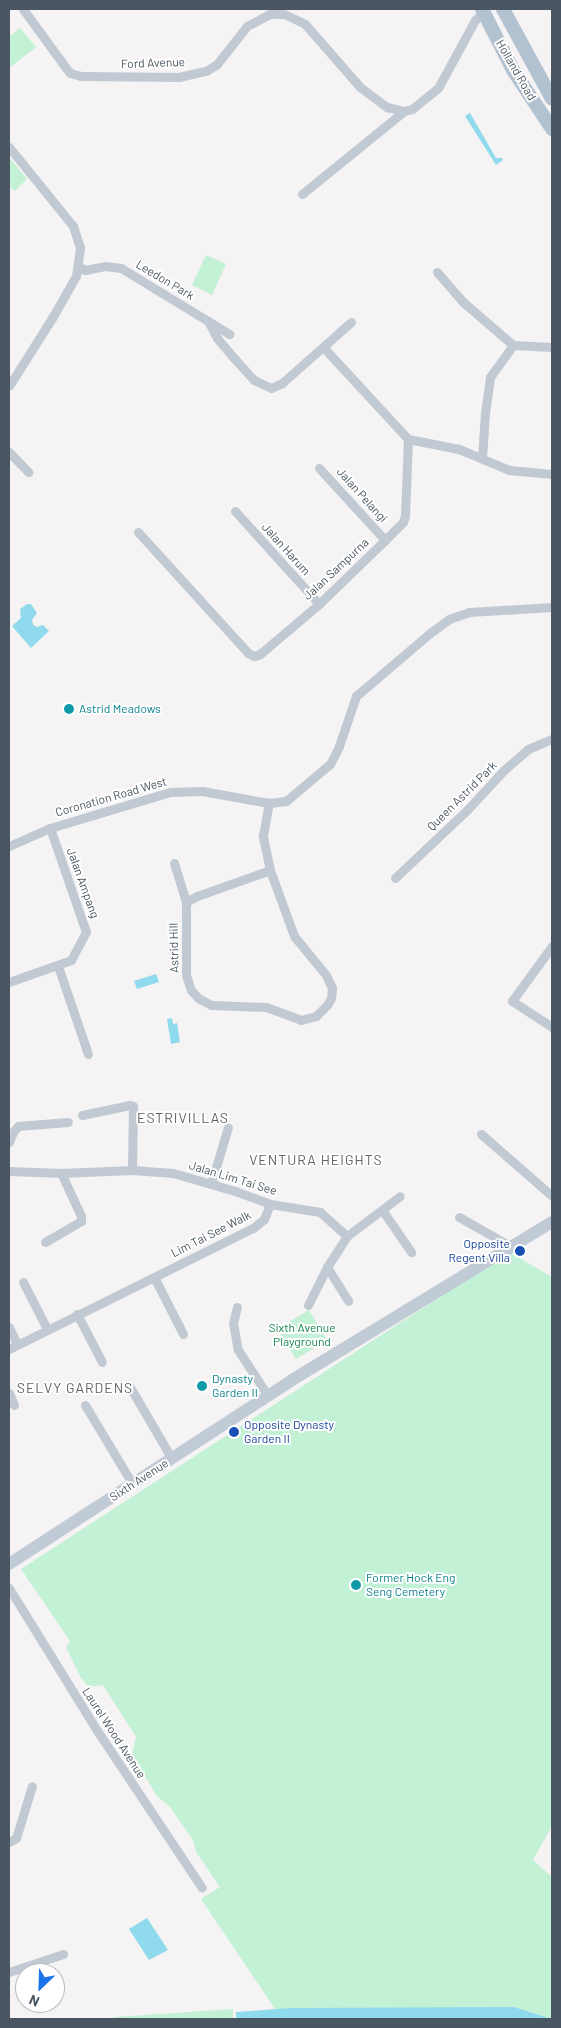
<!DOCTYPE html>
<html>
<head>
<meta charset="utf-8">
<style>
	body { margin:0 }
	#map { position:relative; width:561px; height:2028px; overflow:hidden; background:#f5f3f3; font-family:Barlow,sans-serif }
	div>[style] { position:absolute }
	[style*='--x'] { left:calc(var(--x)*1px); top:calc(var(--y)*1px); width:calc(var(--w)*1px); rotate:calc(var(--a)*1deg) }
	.green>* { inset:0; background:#c3f1d5 }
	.water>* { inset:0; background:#90daee }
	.minor>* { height:9px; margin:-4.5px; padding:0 4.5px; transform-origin:4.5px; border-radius:4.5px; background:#c1cad2 }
	.secondary>* { height:12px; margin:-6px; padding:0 6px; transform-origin:6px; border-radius:6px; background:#c1cbd6 }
	.primary>* { height:14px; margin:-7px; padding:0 7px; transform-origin:7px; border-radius:7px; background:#b3c2d1 }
	.dots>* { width:14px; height:14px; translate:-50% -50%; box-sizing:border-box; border:2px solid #fff; border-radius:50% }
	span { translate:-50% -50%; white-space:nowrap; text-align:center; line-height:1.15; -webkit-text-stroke:4px #fff; paint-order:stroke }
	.street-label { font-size:12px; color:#4a5661 }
	.culture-label { font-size:12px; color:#0d838f }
	.left { translate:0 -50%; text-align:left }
	.transit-label { font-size:12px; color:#164399 }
	.right { translate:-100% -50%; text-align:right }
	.park-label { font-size:12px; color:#17864f }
	.neighbourhood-label { font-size:14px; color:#5f6368; letter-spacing:1px }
	.frame { position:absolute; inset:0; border:10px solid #4a5661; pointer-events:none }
	.north { position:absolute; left:15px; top:1963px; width:50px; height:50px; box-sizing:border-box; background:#fff; border:1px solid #b7bbc0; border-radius:50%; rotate:204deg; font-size:14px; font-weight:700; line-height:20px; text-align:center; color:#4a5661 }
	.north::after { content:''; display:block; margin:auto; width:18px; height:22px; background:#1a73e8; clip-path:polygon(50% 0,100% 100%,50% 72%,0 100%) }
</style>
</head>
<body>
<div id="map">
	<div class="green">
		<div style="clip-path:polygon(20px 28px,36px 47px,9px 68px,9px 37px)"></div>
		<div style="clip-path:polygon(9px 157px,27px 179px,15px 191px,9px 186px)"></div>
		<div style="clip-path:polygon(206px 255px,226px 264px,212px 295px,192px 285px)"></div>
		<div style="clip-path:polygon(509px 1252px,552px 1277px,552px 1826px,533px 1860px,552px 1877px,552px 2019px,514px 2007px,392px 2019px,332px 2008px,275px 2009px,201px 1899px,220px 1887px,196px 1852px,193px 1840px,170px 1807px,157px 1796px,132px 1755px,136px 1737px,103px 1685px,89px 1687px,81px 1678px,66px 1647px,70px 1641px,21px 1569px)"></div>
		<div style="clip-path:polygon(309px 1310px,327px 1340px,296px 1359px,277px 1329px)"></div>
		<div style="clip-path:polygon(233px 2009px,233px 2019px,109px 2019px,115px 2017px)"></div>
	</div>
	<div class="water">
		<div style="clip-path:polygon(470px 113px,496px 158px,502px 158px,503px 160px,496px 165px,465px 116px)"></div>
		<div style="clip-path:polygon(27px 604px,31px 604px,37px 613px,32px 620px,33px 625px,37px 627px,43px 625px,49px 631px,31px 648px,12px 626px,21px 618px,20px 609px)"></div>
		<div style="clip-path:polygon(156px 974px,159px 982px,137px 989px,134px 981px)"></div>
		<div style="clip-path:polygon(172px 1018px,173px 1024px,177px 1023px,180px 1042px,171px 1044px,167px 1019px)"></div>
		<div style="clip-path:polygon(147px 1918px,168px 1950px,149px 1960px,129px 1929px)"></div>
		<div style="clip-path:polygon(514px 2007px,552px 2019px,236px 2019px,236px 2012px,290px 2008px)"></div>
	</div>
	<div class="minor">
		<div style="--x:23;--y:9;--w:73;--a:53.9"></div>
		<div style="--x:66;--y:68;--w:6;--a:51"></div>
		<div style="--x:70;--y:73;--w:11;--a:15"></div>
		<div style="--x:81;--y:76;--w:98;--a:0.6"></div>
		<div style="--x:179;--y:77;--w:28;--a:-13"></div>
		<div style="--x:206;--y:71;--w:13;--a:-32"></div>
		<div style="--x:217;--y:64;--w:48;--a:-51.7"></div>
		<div style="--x:247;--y:26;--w:26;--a:-28"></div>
		<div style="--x:270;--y:14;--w:14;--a:0"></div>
		<div style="--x:284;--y:14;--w:23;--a:25"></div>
		<div style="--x:305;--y:24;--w:84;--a:48.9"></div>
		<div style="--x:360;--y:87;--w:34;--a:37"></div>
		<div style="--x:387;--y:107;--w:17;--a:13"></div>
		<div style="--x:404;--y:111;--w:8;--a:-14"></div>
		<div style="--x:412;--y:109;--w:33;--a:-39"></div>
		<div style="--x:438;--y:88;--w:77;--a:-61.4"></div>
		<div style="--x:475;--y:20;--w:12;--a:-42"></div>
		<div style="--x:9;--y:147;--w:102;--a:51"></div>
		<div style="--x:73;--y:226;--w:23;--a:72"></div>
		<div style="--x:80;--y:248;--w:28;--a:98"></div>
		<div style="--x:76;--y:276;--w:48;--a:119.7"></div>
		<div style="--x:52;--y:318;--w:80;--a:122.3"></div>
		<div style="--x:302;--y:194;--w:132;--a:-39.1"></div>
		<div style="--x:78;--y:266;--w:8;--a:30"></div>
		<div style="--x:85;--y:270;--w:20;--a:-11"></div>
		<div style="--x:105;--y:266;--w:16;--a:7"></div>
		<div style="--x:121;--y:268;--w:127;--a:31.4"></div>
		<div style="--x:437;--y:272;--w:40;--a:49"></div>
		<div style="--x:463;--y:302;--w:66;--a:40.7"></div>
		<div style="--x:513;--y:345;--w:39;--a:3"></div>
		<div style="--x:208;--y:321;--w:19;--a:62"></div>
		<div style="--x:217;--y:338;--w:26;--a:50"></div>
		<div style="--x:234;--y:358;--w:30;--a:48"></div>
		<div style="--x:254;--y:380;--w:19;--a:25"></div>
		<div style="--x:271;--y:388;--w:12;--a:-24"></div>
		<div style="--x:282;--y:383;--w:92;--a:-41.5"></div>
		<div style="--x:408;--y:439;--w:52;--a:11.1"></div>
		<div style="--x:459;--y:449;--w:54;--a:22.8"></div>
		<div style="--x:509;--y:470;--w:43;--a:5.3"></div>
		<div style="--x:9;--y:452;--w:28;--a:46"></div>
		<div style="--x:482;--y:458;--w:45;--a:-86.2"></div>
		<div style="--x:485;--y:413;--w:36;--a:-82"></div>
		<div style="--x:490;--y:377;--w:39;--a:-54"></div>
		<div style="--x:319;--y:468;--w:98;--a:47.5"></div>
		<div style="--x:235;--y:511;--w:125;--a:47.9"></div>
		<div style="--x:138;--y:532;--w:164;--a:47.7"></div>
		<div style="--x:248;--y:653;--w:7;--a:27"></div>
		<div style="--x:254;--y:656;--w:6;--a:-18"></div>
		<div style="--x:260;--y:654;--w:77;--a:-40.3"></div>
		<div style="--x:319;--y:604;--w:92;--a:-44.1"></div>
		<div style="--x:385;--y:540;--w:25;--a:-45"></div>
		<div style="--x:403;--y:522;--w:6;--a:-72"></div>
		<div style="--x:405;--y:516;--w:77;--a:-87.8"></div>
		<div style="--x:408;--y:439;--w:125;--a:-132.7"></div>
		<div style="--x:9;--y:846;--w:45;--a:-23.7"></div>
		<div style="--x:50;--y:828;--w:125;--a:-16.7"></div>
		<div style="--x:170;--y:792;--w:32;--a:-2"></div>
		<div style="--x:202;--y:791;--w:68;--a:10.2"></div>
		<div style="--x:269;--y:803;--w:17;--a:-7"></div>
		<div style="--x:286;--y:801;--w:57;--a:-40.1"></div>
		<div style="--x:330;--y:764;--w:20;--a:-63"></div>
		<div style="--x:339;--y:746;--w:53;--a:-71.2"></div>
		<div style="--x:356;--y:696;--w:97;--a:-40.4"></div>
		<div style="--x:430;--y:633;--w:24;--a:-36"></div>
		<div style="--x:449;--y:619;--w:21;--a:-19"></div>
		<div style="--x:469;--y:612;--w:83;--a:-3.4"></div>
		<div style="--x:174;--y:863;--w:41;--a:72.9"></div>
		<div style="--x:186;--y:902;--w:73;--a:90"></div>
		<div style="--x:186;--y:975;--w:16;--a:72"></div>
		<div style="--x:191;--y:990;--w:11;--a:49"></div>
		<div style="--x:198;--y:998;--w:15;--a:28"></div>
		<div style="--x:211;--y:1005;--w:55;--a:2.1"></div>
		<div style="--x:266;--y:1007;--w:37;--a:20"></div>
		<div style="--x:301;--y:1020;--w:16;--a:-15"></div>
		<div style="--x:316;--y:1016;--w:16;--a:-45"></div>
		<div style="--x:327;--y:1005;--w:8;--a:-60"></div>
		<div style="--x:331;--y:998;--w:10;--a:-84"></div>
		<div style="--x:332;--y:988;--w:14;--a:-115"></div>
		<div style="--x:326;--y:975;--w:50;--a:-129.4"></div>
		<div style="--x:294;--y:936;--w:70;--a:-110"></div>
		<div style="--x:270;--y:870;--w:35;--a:-102"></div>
		<div style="--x:263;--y:836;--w:34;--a:-80"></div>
		<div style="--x:395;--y:878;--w:99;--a:-43.4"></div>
		<div style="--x:467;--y:810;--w:54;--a:-47.2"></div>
		<div style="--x:504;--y:770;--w:32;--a:-41"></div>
		<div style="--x:528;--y:749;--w:26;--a:-23"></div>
		<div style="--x:186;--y:902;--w:13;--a:-29"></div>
		<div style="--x:197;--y:896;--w:77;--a:-19.6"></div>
		<div style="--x:552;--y:946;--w:68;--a:126"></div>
		<div style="--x:512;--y:1001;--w:48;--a:33"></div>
		<div style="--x:58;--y:966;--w:93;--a:71.2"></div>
		<div style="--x:9;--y:982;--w:66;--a:-19.5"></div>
		<div style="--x:71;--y:960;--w:32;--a:-62"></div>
		<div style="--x:86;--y:932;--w:110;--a:-109.1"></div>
		<div style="--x:82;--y:1115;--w:49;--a:-11.8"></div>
		<div style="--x:130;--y:1105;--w:3;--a:18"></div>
		<div style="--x:133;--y:1106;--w:64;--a:90.9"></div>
		<div style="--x:481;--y:1134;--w:94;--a:41.1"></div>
		<div style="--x:9;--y:1142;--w:11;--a:-68"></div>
		<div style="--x:13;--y:1132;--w:8;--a:-50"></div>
		<div style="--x:18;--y:1126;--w:50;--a:-4.6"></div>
		<div style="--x:9;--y:1171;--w:52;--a:2.2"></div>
		<div style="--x:61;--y:1173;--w:71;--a:-2.4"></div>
		<div style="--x:132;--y:1170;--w:41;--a:4.2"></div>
		<div style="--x:173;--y:1173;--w:65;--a:16.2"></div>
		<div style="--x:235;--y:1191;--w:37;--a:20"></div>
		<div style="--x:270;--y:1204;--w:51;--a:9.1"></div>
		<div style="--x:320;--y:1212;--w:36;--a:42"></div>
		<div style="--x:211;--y:1184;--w:59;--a:-73.4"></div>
		<div style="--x:383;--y:1211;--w:50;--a:55.7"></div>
		<div style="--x:459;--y:1217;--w:61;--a:29.5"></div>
		<div style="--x:45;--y:1242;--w:42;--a:-30.3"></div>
		<div style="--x:81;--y:1221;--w:5;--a:-90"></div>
		<div style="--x:81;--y:1216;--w:47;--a:-114.9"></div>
		<div style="--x:327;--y:1267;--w:40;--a:58"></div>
		<div style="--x:154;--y:1277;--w:64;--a:63"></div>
		<div style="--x:23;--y:1282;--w:53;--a:62.9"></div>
		<div style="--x:308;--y:1305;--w:42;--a:-63.4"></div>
		<div style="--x:327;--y:1267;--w:37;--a:-57"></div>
		<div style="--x:347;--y:1236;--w:66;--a:-37"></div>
		<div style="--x:237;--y:1307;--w:16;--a:104"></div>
		<div style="--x:233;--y:1323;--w:27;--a:80"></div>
		<div style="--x:238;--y:1350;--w:55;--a:56.9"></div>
		<div style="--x:77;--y:1314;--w:54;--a:62.5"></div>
		<div style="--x:9;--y:1327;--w:19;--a:65"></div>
		<div style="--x:9;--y:1349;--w:272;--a:-26.4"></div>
		<div style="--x:253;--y:1228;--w:14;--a:-39"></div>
		<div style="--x:264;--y:1219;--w:16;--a:-68"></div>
		<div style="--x:130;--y:1387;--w:83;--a:59.7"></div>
		<div style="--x:9;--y:1393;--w:13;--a:67"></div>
		<div style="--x:85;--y:1405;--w:93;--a:59"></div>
		<div style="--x:9;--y:1588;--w:169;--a:58.3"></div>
		<div style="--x:98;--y:1732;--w:187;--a:56.3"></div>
		<div style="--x:9;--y:1842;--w:8;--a:-30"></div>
		<div style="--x:16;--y:1838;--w:54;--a:-72.9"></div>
		<div style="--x:9;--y:1972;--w:57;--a:-18.4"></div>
	</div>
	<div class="secondary">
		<div style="--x:9;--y:1564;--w:338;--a:-33"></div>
		<div style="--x:292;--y:1380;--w:304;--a:-31.3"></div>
	</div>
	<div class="primary">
		<div style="--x:482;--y:9;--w:68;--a:63.1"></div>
		<div style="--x:513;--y:70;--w:71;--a:56.5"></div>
		<div style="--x:503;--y:9;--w:102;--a:61.4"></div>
	</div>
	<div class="dots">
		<div style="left:69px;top:709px;background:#0f9aa8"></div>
		<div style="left:520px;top:1251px;background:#1a4fb4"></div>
		<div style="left:202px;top:1386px;background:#0f9aa8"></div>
		<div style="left:234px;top:1432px;background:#1a4fb4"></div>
		<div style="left:356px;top:1585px;background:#0f9aa8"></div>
	</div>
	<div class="street-label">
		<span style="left:153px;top:63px;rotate:-2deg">Ford Avenue</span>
		<span style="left:516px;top:70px;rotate:60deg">Holland Road</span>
		<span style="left:165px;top:280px;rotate:31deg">Leedon Park</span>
		<span style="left:362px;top:495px;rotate:48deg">Jalan Pelangi</span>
		<span style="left:286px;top:549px;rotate:48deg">Jalan Harum</span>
		<span style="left:336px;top:569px;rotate:-43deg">Jalan Sampurna</span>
		<span style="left:462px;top:796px;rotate:-45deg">Queen Astrid Park</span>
		<span style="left:111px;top:797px;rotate:-16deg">Coronation Road West</span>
		<span style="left:83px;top:883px;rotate:70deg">Jalan Ampang</span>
		<span style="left:174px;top:948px;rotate:-91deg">Astrid Hill</span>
		<span style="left:233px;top:1178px;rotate:17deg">Jalan Lim Tai See</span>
		<span style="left:211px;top:1234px;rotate:-27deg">Lim Tai See Walk</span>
		<span style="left:139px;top:1480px;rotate:-33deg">Sixth Avenue</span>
		<span style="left:114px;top:1733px;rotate:57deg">Laurel Wood Avenue</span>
	</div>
	<div class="culture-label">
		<span class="left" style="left:79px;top:709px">Astrid Meadows</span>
		<span class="left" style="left:212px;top:1386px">Dynasty<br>Garden II</span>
		<span class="left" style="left:366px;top:1585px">Former Hock Eng<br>Seng Cemetery</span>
	</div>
	<div class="transit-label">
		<span class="right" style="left:510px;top:1251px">Opposite<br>Regent Villa</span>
		<span class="left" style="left:244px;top:1432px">Opposite Dynasty<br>Garden II</span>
	</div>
	<div class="park-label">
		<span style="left:302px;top:1335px">Sixth Avenue<br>Playground</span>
	</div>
	<div class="neighbourhood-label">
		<span style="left:183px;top:1118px">ESTRIVILLAS</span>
		<span style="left:316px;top:1160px">VENTURA HEIGHTS</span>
		<span style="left:75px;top:1388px">SELVY GARDENS</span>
	</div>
	<div class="frame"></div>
	<div class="north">N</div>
</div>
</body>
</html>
